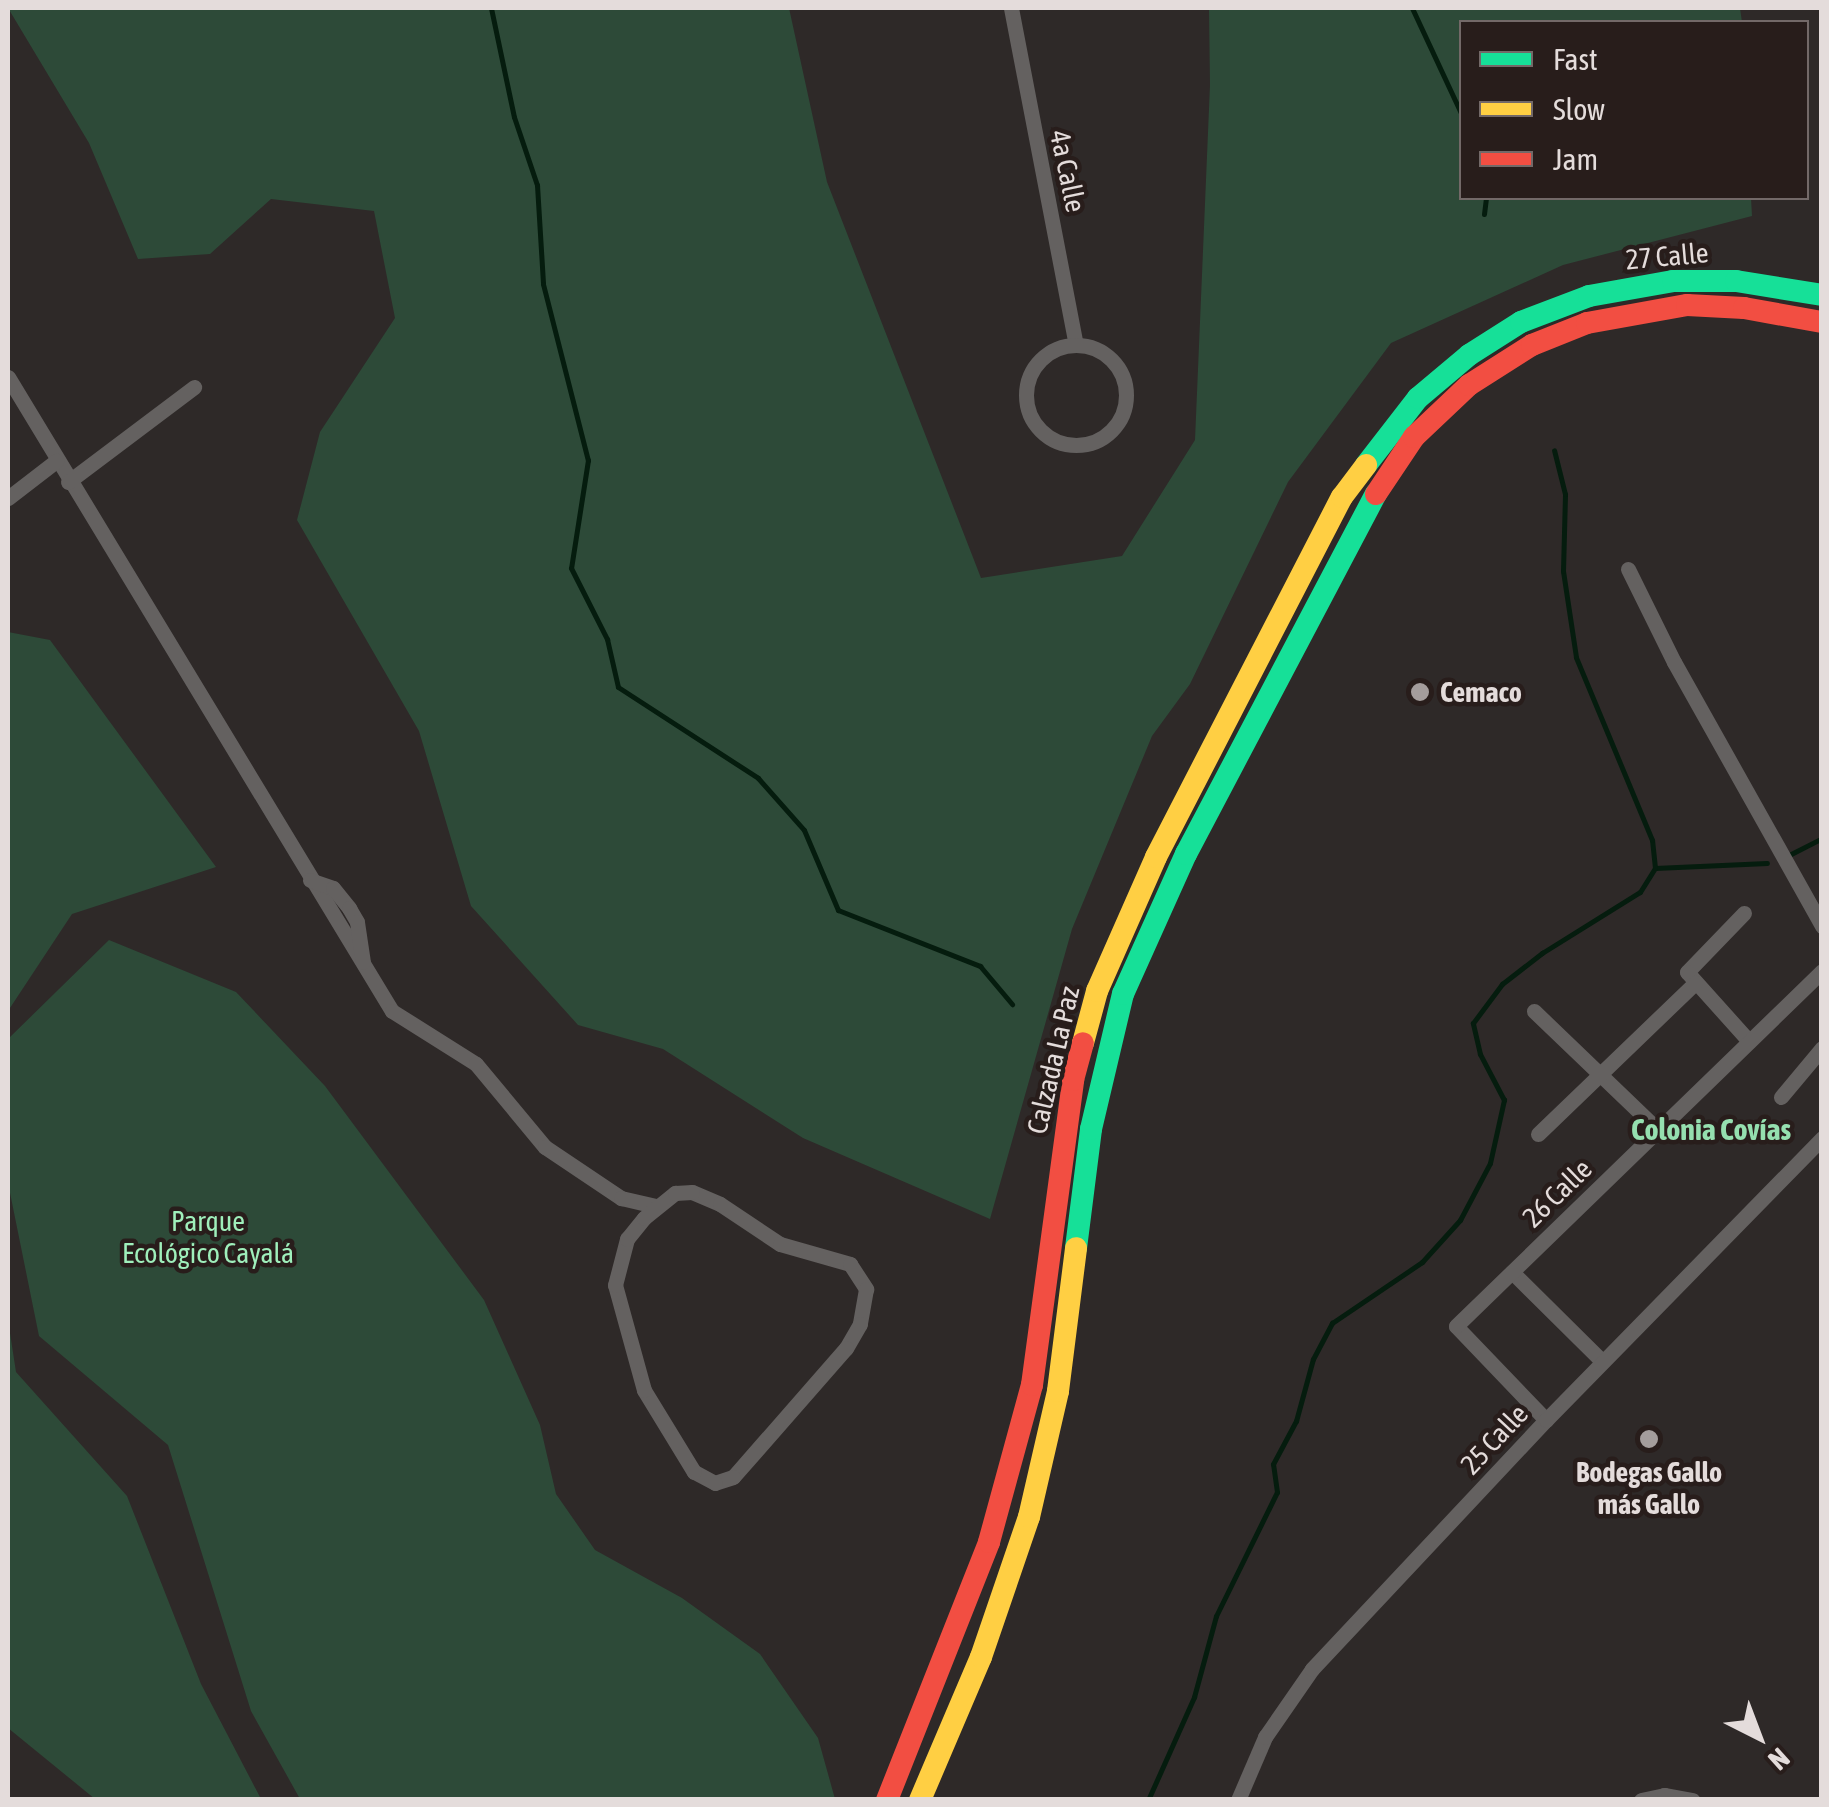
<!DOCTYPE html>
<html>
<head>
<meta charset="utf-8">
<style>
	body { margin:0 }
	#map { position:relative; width:1829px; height:1807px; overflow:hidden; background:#2e2928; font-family:"Asap Condensed",sans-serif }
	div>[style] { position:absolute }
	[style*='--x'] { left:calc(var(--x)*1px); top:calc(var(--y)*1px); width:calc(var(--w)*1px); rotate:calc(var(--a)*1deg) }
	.green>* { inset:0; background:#2d4a38 }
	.stream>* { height:5px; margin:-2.5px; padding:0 2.5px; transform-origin:2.5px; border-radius:2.5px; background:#051c0e }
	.street>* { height:15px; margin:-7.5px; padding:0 7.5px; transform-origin:7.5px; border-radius:7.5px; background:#646160 }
	.street>.ring { margin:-7.5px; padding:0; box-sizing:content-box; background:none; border:15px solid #646160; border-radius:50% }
	.fast>* { height:22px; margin:-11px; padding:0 11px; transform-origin:11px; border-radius:11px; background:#16e098 }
	.slow>* { height:22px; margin:-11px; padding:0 11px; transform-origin:11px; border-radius:11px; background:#ffcf43 }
	.jam>* { height:22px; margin:-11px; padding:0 11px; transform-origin:11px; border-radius:11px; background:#f24e42 }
	.dots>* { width:28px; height:28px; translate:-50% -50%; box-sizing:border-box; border:5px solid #281d1b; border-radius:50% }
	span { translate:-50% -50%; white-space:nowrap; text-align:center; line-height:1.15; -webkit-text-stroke:9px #281d1b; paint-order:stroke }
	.street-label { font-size:28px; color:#e4dcdb }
	.poi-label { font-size:28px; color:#e4dcdb; font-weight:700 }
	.left { translate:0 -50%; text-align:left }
	.park-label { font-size:28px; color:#9fefbb }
	.neighbourhood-label { font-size:30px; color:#95dfaf; font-weight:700 }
	.frame { position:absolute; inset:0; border:10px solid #e4dcdb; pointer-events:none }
	.legend { position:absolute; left:1459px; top:20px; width:350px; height:180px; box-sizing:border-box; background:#281d1b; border:2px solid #736968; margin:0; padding:12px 18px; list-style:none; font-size:30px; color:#e4dcdb }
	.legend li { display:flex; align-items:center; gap:20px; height:50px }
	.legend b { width:50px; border:2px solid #736968 }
	.north { position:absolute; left:1709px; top:1687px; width:100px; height:100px; -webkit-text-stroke:8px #281d1b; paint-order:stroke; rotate:138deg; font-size:28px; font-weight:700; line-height:40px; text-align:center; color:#e4dcdb }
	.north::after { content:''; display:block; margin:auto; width:35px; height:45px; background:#e4dcdb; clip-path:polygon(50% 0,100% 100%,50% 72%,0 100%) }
</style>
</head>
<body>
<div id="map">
	<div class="green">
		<div style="clip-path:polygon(8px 8px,789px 8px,827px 182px,981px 578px,1122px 556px,1195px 440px,1210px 85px,1209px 8px,1740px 8px,1742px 22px,1462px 22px,1462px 198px,1751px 198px,1752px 216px,1563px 265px,1391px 343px,1288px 482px,1190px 684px,1152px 736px,1072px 929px,990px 1219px,803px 1138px,663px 1049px,578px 1025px,471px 906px,419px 731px,297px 520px,320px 432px,395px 318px,374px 211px,271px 199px,210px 254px,138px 259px,89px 143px)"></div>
		<div style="clip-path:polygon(8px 632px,50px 640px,216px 867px,72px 914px,8px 1011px)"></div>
		<div style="clip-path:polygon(109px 940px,236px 992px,325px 1086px,484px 1300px,540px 1425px,556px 1494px,595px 1550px,682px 1598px,760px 1654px,818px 1738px,835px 1799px,300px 1799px,251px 1711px,168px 1445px,39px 1336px,8px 1183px,8px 1039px)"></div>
		<div style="clip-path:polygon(8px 1320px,16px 1372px,127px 1496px,201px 1684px,261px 1799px,95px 1799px,8px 1728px)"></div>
	</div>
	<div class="stream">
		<div style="--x:491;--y:8;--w:111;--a:78.1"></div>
		<div style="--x:514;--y:117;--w:72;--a:71.3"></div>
		<div style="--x:537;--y:185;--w:99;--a:86.5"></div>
		<div style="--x:543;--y:284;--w:182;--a:75.7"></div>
		<div style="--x:588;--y:460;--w:109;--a:98.9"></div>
		<div style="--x:571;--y:568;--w:80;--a:63.1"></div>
		<div style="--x:607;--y:639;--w:49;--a:77.1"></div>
		<div style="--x:618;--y:687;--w:167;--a:33"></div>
		<div style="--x:758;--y:778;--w:69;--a:48.5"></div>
		<div style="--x:804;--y:830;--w:87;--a:67"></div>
		<div style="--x:838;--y:910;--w:153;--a:21.5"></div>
		<div style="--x:980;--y:966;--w:50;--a:49.9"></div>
		<div style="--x:1412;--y:8;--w:118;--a:65"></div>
		<div style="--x:1484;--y:214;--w:16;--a:-83"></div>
		<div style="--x:1791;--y:854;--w:35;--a:-27"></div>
		<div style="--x:1655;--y:868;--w:112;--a:-2.6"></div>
		<div style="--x:1148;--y:1800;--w:113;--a:-65.9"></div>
		<div style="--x:1194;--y:1697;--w:84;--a:-74.8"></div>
		<div style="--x:1216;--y:1616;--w:138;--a:-63.8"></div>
		<div style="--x:1277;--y:1492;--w:28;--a:-98"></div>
		<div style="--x:1273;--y:1464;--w:49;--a:-61.9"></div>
		<div style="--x:1296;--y:1421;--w:64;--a:-74.7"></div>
		<div style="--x:1313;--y:1359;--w:41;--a:-62.2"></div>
		<div style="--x:1332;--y:1323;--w:109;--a:-34.1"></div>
		<div style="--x:1422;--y:1262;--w:57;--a:-47.9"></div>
		<div style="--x:1460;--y:1220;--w:64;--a:-62.2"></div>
		<div style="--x:1490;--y:1163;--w:65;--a:-77.5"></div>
		<div style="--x:1504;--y:1100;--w:52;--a:-117.6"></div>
		<div style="--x:1480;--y:1054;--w:32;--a:-103"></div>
		<div style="--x:1473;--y:1023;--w:49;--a:-53.4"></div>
		<div style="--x:1502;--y:984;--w:51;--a:-37.8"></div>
		<div style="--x:1542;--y:953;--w:115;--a:-31.9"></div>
		<div style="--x:1640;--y:892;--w:28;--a:-58"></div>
		<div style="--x:1655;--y:868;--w:28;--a:-96"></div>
		<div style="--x:1652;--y:840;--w:198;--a:-112.6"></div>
		<div style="--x:1576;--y:657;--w:87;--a:-98.6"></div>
		<div style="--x:1563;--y:571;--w:77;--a:-88.5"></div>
		<div style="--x:1565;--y:494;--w:45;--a:-104"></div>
	</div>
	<div class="street">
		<div style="--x:1011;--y:8;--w:342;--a:79.1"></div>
		<div class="ring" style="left:1026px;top:345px;width:85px;height:85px"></div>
		<div style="--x:8;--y:377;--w:741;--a:58.8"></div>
		<div style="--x:392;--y:1011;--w:99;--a:32.2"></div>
		<div style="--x:476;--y:1064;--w:108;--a:50.3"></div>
		<div style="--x:545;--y:1147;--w:92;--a:33.9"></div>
		<div style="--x:621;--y:1198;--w:37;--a:13"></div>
		<div style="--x:68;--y:482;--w:158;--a:-37"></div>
		<div style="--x:8;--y:498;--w:61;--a:-37.6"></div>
		<div style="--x:1628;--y:569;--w:104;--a:63.7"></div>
		<div style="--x:1674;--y:662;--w:303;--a:60.7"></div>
		<div style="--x:310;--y:880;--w:24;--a:19"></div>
		<div style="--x:333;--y:888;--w:26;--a:51"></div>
		<div style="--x:349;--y:908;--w:16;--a:60"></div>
		<div style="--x:357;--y:922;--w:40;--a:81.5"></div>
		<div style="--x:1744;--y:913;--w:82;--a:134"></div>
		<div style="--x:1687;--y:972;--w:93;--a:48.1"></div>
		<div style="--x:1534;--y:1011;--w:172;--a:43.8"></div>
		<div style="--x:1781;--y:1097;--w:64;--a:-50.1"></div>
		<div style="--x:1538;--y:1134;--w:218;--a:-43.9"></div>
		<div style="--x:692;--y:1192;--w:30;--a:23"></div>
		<div style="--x:720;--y:1204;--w:72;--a:33.7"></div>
		<div style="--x:780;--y:1244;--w:73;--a:15.9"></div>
		<div style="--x:850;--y:1264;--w:30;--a:57"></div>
		<div style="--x:866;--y:1289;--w:36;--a:100"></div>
		<div style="--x:860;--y:1324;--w:28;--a:120"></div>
		<div style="--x:846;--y:1348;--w:171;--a:131.2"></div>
		<div style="--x:733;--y:1477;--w:19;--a:162"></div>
		<div style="--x:715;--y:1483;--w:24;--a:-152"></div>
		<div style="--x:694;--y:1472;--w:96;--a:-121.4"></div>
		<div style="--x:644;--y:1390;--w:109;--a:-105.4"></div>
		<div style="--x:615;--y:1285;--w:48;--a:-75.4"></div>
		<div style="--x:627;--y:1239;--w:27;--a:-51"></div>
		<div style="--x:644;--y:1218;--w:40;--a:-39"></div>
		<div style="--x:675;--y:1193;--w:17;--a:-3"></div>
		<div style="--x:1512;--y:1272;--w:127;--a:44.7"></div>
		<div style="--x:1546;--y:1420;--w:130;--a:-133.8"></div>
		<div style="--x:1456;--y:1326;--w:510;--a:-44.13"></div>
		<div style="--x:1238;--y:1800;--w:69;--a:-66.8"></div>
		<div style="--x:1265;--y:1737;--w:83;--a:-55.3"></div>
		<div style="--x:1312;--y:1669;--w:342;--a:-46.8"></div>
		<div style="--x:1546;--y:1420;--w:395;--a:-45.6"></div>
		<div style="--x:1641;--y:1800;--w:24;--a:-12"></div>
		<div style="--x:1664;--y:1795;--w:29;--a:10"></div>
	</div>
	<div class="fast">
		<div style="--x:1366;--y:465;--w:85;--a:-52.2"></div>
		<div style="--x:1418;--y:398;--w:67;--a:-40.1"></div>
		<div style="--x:1469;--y:355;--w:62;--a:-32.4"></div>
		<div style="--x:1521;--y:322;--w:73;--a:-20.9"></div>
		<div style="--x:1589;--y:296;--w:85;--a:-10.1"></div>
		<div style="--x:1673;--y:281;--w:63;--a:0"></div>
		<div style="--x:1736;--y:281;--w:87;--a:9.2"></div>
		<div style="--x:1076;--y:1248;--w:120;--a:-82.8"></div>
		<div style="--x:1091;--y:1129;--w:139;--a:-76.7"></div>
		<div style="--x:1123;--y:994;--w:154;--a:-65.8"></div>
		<div style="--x:1186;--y:854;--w:407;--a:-62.2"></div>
	</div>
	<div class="slow">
		<div style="--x:1083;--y:1043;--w:54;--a:-74.9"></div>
		<div style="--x:1097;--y:991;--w:146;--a:-66.2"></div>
		<div style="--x:1156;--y:857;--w:405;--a:-62.7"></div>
		<div style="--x:1342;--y:497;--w:40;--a:-53"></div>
		<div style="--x:920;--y:1800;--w:155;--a:-66.9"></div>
		<div style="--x:981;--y:1657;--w:148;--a:-71.1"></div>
		<div style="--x:1029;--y:1517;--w:129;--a:-77"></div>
		<div style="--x:1058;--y:1391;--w:144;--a:-82.8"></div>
	</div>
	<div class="jam">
		<div style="--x:1376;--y:494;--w:69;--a:-56.3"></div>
		<div style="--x:1414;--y:437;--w:76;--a:-43.4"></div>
		<div style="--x:1469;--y:385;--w:75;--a:-32.4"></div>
		<div style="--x:1532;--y:345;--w:59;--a:-21.8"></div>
		<div style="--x:1587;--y:323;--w:102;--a:-10.2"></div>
		<div style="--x:1687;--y:305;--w:57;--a:3"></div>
		<div style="--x:1744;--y:308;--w:79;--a:10.2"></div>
		<div style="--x:887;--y:1800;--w:277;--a:-68.4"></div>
		<div style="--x:989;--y:1542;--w:163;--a:-74.7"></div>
		<div style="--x:1032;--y:1385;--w:308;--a:-82.3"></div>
		<div style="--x:1073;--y:1080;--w:38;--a:-75"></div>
	</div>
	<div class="dots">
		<div style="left:1420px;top:692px;background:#a49d9c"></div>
		<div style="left:1649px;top:1439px;background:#a49d9c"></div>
	</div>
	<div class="street-label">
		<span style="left:1068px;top:171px;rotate:78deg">4a Calle</span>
		<span style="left:1667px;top:256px;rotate:-5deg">27 Calle</span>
		<span style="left:1053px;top:1060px;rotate:-77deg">Calzada La Paz</span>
		<span style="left:1557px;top:1193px;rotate:-44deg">26 Calle</span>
		<span style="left:1494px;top:1439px;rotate:-47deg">25 Calle</span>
	</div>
	<div class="poi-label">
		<span class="left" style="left:1440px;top:692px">Cemaco</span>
		<span style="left:1649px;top:1488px">Bodegas Gallo<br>más Gallo</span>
	</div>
	<div class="park-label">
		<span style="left:208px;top:1237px">Parque<br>Ecológico Cayalá</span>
	</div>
	<div class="neighbourhood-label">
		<span style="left:1711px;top:1129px">Colonia Covías</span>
	</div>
	<div class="frame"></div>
	<ul class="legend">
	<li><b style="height:12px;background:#16e098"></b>Fast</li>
	<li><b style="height:12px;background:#ffcf43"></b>Slow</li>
	<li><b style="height:12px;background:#f24e42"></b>Jam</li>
	</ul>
	<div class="north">N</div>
</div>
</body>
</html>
